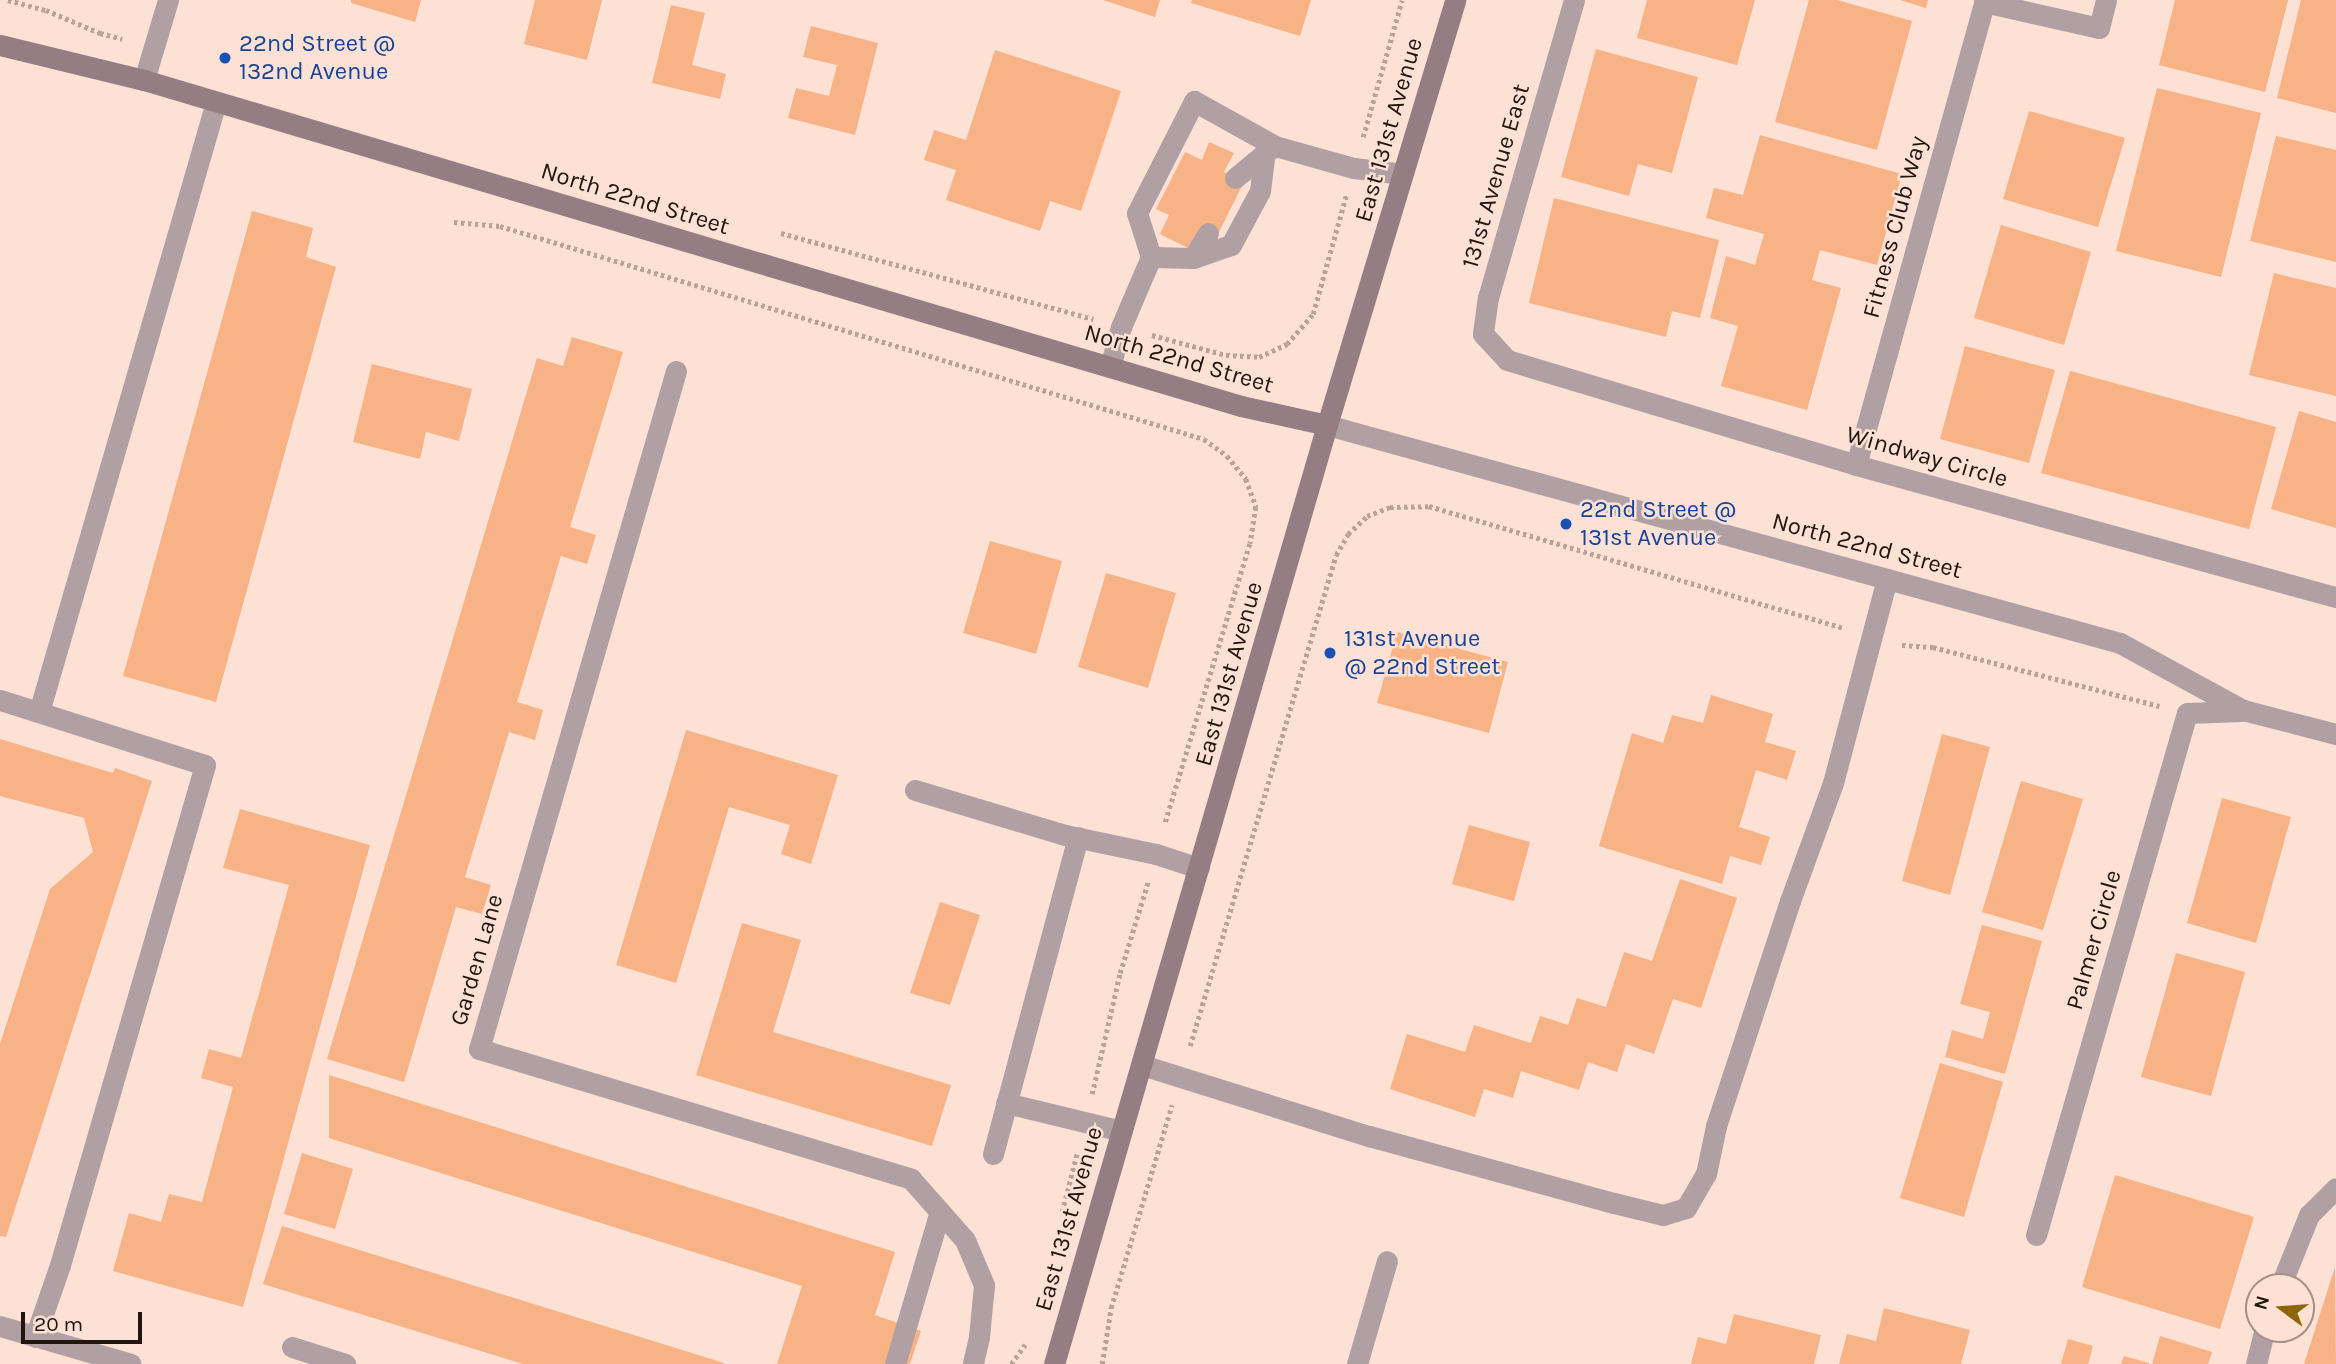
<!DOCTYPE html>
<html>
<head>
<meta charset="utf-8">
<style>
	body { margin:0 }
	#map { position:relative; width:2336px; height:1364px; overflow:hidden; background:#fde1d5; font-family:Karla,sans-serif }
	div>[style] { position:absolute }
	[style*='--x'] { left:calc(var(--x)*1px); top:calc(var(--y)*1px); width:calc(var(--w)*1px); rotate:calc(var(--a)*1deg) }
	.building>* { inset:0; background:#f7b286 }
	.path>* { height:4.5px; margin-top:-2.25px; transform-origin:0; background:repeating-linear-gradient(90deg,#b9a298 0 3.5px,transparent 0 7px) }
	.lane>* { height:21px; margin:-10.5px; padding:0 10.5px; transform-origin:10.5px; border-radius:10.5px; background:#b0a0a4 }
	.street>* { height:21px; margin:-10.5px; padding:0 10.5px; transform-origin:10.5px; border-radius:10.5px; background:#b0a0a4 }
	.secondary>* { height:21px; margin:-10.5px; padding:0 10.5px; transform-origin:10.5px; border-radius:10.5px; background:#947d83 }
	.dots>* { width:19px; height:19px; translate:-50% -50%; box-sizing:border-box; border:4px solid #fde1d5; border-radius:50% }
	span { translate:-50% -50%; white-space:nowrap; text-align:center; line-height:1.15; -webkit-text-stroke:5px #fde1d5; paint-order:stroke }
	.transit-label { font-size:24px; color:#164399 }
	.left { translate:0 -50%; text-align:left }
	.street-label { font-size:24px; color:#20150f }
	.north { position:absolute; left:2245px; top:1273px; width:70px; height:70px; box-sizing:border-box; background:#fde1d5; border:2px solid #a58f86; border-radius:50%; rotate:286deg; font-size:19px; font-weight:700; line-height:28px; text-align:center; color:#20150f }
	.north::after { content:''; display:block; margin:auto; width:24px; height:32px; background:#8e660a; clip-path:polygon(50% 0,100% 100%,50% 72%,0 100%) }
	.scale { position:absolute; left:21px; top:1312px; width:121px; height:32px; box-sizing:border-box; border:4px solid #20150f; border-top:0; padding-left:9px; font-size:21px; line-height:24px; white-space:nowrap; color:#20150f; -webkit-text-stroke:5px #fde1d5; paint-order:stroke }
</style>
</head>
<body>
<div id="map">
	<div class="building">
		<div style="clip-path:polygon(351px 0,421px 0,415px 22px,351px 3px)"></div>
		<div style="clip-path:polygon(535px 0,602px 0,587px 60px,524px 44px)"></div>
		<div style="clip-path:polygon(1103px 0,1160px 0,1155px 17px)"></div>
		<div style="clip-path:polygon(1192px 0,1311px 0,1300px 36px,1191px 3px)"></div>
		<div style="clip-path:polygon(1647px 0,1755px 0,1737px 65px,1637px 38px)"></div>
		<div style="clip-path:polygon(1809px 0,1837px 0,1912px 21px,1877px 150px,1775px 122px)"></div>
		<div style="clip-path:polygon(1900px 0,1928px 0,1926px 8px)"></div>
		<div style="clip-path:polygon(2175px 0,2288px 0,2265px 92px,2159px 65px)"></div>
		<div style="clip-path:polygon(2301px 0,2336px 0,2336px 113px,2277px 98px)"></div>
		<div style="clip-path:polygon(671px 5px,705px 13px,692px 65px,726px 74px,720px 99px,652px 83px)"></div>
		<div style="clip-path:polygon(811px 26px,878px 43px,855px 135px,788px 118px,796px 88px,829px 96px,837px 65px,803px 57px)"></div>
		<div style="clip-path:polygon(1596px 49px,1698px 77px,1672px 173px,1638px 164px,1629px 196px,1561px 177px)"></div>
		<div style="clip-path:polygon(995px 50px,1121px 91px,1081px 211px,1050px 201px,1040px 231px,946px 200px,956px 170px,924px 160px,934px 130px,966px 140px)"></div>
		<div style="clip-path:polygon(2157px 88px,2261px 113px,2221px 277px,2116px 251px)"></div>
		<div style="clip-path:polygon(2029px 111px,2125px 138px,2098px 227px,2003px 199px)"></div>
		<div style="clip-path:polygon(1760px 135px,1902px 174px,1877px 265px,1820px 250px,1812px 280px,1841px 288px,1807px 410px,1721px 386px,1738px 326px,1710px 318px,1726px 256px,1755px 265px,1764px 234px,1706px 218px,1714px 188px,1743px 195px)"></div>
		<div style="clip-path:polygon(2276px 136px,2336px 150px,2336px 262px,2250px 241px)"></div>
		<div style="clip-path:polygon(1209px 142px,1234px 153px,1224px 172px,1244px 182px,1216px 238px,1190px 249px,1160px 234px,1169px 215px,1156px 209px,1185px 152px,1202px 160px)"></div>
		<div style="clip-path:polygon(1554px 198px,1719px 240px,1700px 318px,1672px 311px,1666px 337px,1529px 303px)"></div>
		<div style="clip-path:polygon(252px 211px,313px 228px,306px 257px,336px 267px,216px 702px,123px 676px)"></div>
		<div style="clip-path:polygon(2001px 225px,2091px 252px,2064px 345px,1974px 318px)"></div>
		<div style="clip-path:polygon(2274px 273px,2336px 288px,2336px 396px,2249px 375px)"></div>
		<div style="clip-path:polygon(572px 337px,623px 352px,570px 527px,596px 535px,587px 564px,561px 556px,517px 702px,543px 710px,535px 740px,509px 732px,465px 877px,491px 885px,482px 914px,456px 907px,404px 1082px,327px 1059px,537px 358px,563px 366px)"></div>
		<div style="clip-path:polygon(1965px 346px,2055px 370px,2029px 463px,1940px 439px)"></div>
		<div style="clip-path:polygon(372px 364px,472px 389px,459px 441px,426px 432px,420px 459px,353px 442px)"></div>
		<div style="clip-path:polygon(2070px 371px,2276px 427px,2249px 529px,2041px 473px)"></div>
		<div style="clip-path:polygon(2299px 411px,2336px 422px,2336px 528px,2271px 509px)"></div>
		<div style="clip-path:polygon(990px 541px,1062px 561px,1036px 654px,963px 633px)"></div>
		<div style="clip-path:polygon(1106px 573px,1176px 593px,1148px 688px,1078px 667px)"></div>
		<div style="clip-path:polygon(1397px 632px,1508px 662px,1489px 733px,1377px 703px)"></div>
		<div style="clip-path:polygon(1711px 695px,1773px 714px,1765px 742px,1796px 751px,1787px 780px,1756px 770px,1739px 827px,1770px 837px,1761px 865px,1730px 856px,1722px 884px,1599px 846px,1632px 733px,1663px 743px,1672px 715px,1703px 723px)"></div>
		<div style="clip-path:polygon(686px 730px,838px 775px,811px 864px,781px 854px,790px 825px,729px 807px,676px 983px,616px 965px)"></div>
		<div style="clip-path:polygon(1942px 734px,1990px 747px,1950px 895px,1902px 881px)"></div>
		<div style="clip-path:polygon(0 739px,113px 773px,115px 768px,152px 781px,6px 1237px,0 1236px,0 1044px,50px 889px,93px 852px,84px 818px,0 796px)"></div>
		<div style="clip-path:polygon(2021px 781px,2083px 799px,2043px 930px,1982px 912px)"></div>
		<div style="clip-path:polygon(2222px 798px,2291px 817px,2256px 943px,2187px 923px)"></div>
		<div style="clip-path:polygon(240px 809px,370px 845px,243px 1307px,113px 1271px,129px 1213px,161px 1222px,169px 1194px,202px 1202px,233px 1087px,201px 1078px,209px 1049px,241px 1058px,289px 885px,223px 868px)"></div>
		<div style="clip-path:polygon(1469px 825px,1530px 842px,1514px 901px,1452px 884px)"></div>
		<div style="clip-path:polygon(1680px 879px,1737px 898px,1701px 1008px,1673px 999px,1654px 1054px,1626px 1044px,1617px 1072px,1588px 1062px,1579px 1090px,1521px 1071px,1513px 1098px,1484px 1089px,1475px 1117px,1390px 1089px,1407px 1034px,1465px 1052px,1474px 1025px,1531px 1043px,1540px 1016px,1568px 1025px,1577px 998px,1606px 1007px,1624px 952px,1652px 961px)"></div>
		<div style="clip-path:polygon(940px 902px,980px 915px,950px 1005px,910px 993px)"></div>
		<div style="clip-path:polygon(742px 923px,801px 940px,773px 1032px,951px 1085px,932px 1146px,696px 1075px)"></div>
		<div style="clip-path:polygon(1982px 925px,2042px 941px,2005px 1074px,1945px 1057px,1952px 1030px,1983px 1039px,1990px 1012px,1960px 1004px)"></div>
		<div style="clip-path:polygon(2176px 953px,2245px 972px,2211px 1096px,2141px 1077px)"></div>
		<div style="clip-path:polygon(1940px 1063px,2003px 1082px,1964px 1217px,1900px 1198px)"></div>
		<div style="clip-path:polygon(329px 1075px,895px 1252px,875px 1315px,921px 1331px,910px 1364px,777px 1364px,802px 1286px,329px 1138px)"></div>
		<div style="clip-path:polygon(302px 1153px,353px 1169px,335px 1229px,284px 1214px)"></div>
		<div style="clip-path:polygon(2115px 1175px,2254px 1217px,2220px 1329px,2082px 1287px)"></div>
		<div style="clip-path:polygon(282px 1226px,724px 1363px,724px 1364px,523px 1364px,263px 1284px)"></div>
		<div style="clip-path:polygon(2335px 1267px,2336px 1364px,2304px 1364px)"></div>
		<div style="clip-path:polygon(1884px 1308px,1970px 1330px,1961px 1364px,1839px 1364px,1847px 1334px,1876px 1341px)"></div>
		<div style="clip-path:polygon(1734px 1314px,1821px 1335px,1814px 1364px,1691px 1364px,1698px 1337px,1726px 1344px)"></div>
		<div style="clip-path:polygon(2160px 1336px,2212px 1352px,2208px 1364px,2152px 1364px)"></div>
		<div style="clip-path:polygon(2068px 1339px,2093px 1346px,2088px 1364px,2061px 1364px)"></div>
		<div style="clip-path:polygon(2124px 1356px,2149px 1363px,2149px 1364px,2121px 1364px)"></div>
	</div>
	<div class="path">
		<div style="--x:8;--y:0;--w:39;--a:15"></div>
		<div style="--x:46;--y:10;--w:59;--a:23.1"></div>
		<div style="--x:100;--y:33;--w:23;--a:15"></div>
		<div style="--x:1363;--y:137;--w:142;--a:-74.1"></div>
		<div style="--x:454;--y:222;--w:46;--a:5"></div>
		<div style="--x:500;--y:226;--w:736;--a:16.83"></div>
		<div style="--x:1204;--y:439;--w:29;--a:36"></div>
		<div style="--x:1227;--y:456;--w:30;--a:50"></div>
		<div style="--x:1246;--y:479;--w:30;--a:70"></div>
		<div style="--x:1256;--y:507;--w:37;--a:99"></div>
		<div style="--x:1250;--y:544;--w:293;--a:106.9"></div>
		<div style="--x:781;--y:233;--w:324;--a:15.4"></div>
		<div style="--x:1152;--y:335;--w:77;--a:15.1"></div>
		<div style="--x:1226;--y:355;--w:33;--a:3"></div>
		<div style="--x:1259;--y:357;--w:31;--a:-25"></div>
		<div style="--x:1287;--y:344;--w:40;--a:-49"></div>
		<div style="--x:1313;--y:314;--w:123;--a:-74.4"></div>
		<div style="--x:1902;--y:645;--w:31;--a:4"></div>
		<div style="--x:1933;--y:647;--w:234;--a:14.6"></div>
		<div style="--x:1190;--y:1046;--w:512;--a:-73.44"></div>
		<div style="--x:1336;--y:555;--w:24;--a:-60"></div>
		<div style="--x:1348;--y:534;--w:26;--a:-43"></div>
		<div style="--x:1367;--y:516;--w:25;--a:-21"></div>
		<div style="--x:1390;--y:507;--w:39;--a:-1"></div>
		<div style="--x:1429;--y:506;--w:432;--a:16.4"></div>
		<div style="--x:1092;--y:1094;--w:124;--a:-77"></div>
		<div style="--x:1120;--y:973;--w:95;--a:-72.9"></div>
		<div style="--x:1062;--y:1212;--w:61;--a:-75.7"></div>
		<div style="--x:1011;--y:1364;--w:24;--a:-54"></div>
		<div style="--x:1102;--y:1364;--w:57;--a:-80.9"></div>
		<div style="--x:1111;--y:1308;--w:212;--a:-73.3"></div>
	</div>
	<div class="lane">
		<div style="--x:1984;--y:2;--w:118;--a:12.7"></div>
		<div style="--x:2099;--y:28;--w:29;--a:-76"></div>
		<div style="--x:1235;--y:178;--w:45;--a:-39.6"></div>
		<div style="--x:1151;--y:257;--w:42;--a:1.4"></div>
		<div style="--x:1193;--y:258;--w:40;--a:-18.9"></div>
		<div style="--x:1231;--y:245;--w:61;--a:-61.8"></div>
		<div style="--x:1260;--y:191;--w:38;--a:-83"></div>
		<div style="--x:1193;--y:258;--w:29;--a:-59"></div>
		<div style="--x:1110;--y:367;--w:41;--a:-74.6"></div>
		<div style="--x:1121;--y:327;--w:76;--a:-66.8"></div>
		<div style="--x:1151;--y:257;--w:46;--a:-107.7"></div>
		<div style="--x:1137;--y:213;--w:126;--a:-63"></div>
		<div style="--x:1194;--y:101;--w:93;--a:29.1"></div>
		<div style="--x:1275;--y:146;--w:82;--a:15.6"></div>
		<div style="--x:1354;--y:168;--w:49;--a:7"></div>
		<div style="--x:1856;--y:465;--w:483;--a:-74.5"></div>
		<div style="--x:915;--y:790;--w:157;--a:16.7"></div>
		<div style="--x:1065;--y:835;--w:93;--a:11.8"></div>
		<div style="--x:1156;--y:854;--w:45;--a:18"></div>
		<div style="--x:1142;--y:1065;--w:238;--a:17.4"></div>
		<div style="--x:1369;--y:1136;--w:254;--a:15.3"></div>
		<div style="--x:1614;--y:1203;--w:50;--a:13.8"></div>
		<div style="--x:1663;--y:1215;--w:24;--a:-17"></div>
		<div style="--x:1686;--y:1208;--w:39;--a:-60"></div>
		<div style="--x:1706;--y:1174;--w:49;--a:-78.2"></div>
		<div style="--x:1716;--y:1126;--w:237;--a:-71.8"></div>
		<div style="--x:1790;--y:901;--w:126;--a:-70"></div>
		<div style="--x:1833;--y:783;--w:211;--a:-75.2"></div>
		<div style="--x:1006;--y:1103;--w:119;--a:13.6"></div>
		<div style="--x:993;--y:1154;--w:328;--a:-75"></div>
		<div style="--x:895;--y:1364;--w:159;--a:-73.6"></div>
	</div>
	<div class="street">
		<div style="--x:1574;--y:0;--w:309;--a:106.1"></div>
		<div style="--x:1488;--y:297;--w:37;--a:98"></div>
		<div style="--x:1483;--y:334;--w:35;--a:47"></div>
		<div style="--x:1507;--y:360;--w:364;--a:16.7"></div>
		<div style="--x:1856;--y:465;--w:498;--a:15.4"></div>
		<div style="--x:144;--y:80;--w:84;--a:-73.3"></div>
		<div style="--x:676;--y:371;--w:706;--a:106.2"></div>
		<div style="--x:479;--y:1049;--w:451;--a:16.7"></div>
		<div style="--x:911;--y:1179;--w:81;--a:48.5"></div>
		<div style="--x:965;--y:1240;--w:49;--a:67.1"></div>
		<div style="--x:984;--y:1285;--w:52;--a:95.5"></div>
		<div style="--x:979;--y:1337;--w:28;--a:103"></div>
		<div style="--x:1327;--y:425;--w:822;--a:15.37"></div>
		<div style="--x:2120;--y:643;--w:140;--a:28.6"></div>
		<div style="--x:2243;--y:710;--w:96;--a:14.5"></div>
		<div style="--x:0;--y:700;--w:215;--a:17.6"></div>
		<div style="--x:205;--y:765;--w:521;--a:106.17"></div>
		<div style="--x:60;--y:1265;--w:76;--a:109.1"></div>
		<div style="--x:39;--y:712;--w:635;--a:-73.82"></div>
		<div style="--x:2036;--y:1235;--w:543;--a:-73.87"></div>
		<div style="--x:2187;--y:713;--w:54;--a:-2.1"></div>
		<div style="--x:2280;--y:1287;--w:78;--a:-68.1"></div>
		<div style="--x:2309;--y:1215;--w:38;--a:-45"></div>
		<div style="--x:0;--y:1326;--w:136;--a:16.2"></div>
		<div style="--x:292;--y:1347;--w:56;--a:17.8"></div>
		<div style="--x:1357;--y:1364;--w:107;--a:-73.8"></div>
		<div style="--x:2256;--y:1364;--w:36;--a:-76"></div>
	</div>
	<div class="secondary">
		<div style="--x:0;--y:45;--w:148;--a:13.7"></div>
		<div style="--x:144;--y:80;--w:1144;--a:16.55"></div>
		<div style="--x:1241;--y:406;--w:88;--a:12.5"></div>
		<div style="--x:1054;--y:1364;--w:978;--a:-73.79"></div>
		<div style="--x:1327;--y:425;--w:444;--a:-73.2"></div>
	</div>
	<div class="dots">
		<div style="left:225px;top:58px;background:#1a4fb4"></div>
		<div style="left:1566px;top:524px;background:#1a4fb4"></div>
		<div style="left:1330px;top:653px;background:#1a4fb4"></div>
	</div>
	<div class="transit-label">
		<span class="left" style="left:239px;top:58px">22nd Street @<br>132nd Avenue</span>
		<span class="left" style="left:1580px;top:524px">22nd Street @<br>131st Avenue</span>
		<span class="left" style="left:1344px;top:653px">131st Avenue<br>@ 22nd Street</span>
	</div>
	<div class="street-label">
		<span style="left:1389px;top:130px;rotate:-74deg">East 131st Avenue</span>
		<span style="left:1496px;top:176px;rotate:-74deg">131st Avenue East</span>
		<span style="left:635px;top:199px;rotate:17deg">North 22nd Street</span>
		<span style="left:1895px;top:227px;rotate:-75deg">Fitness Club Way</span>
		<span style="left:1179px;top:359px;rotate:16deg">North 22nd Street</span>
		<span style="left:1927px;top:457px;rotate:16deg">Windway Circle</span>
		<span style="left:1867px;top:546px;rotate:15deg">North 22nd Street</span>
		<span style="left:1229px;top:674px;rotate:-74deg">East 131st Avenue</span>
		<span style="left:2094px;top:940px;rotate:-74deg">Palmer Circle</span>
		<span style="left:477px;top:960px;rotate:-74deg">Garden Lane</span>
		<span style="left:1069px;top:1219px;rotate:-74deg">East 131st Avenue</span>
	</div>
	<div class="north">N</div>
	<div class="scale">20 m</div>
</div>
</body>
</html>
